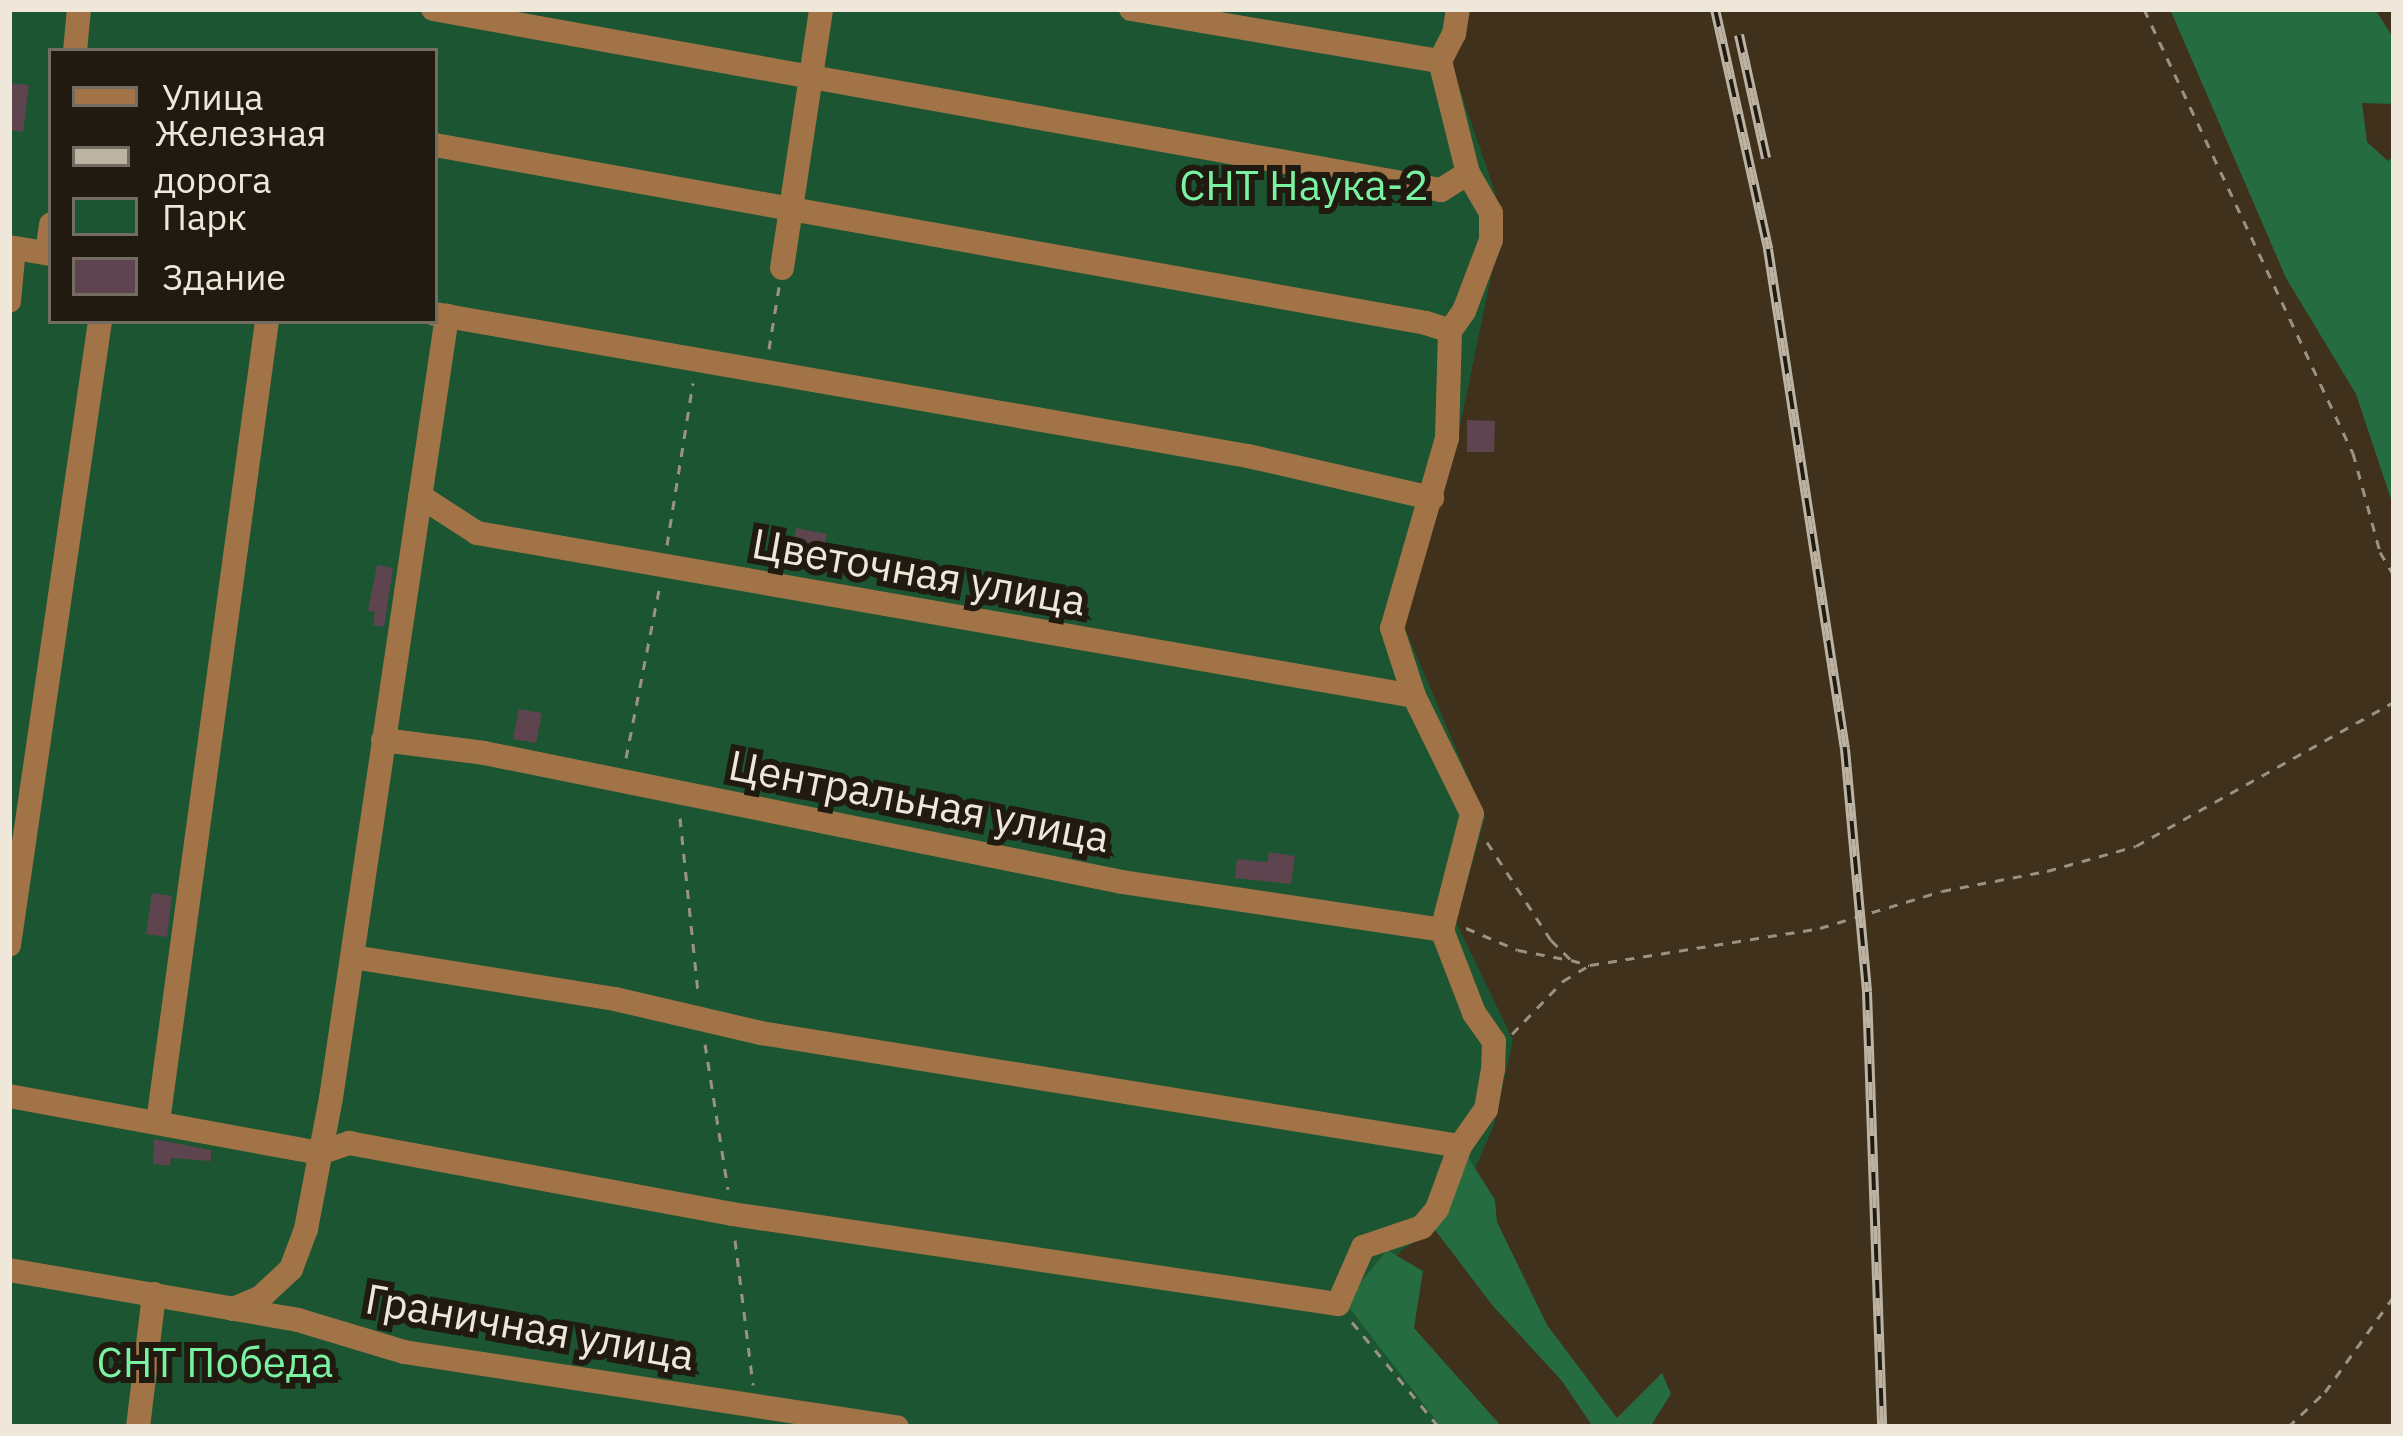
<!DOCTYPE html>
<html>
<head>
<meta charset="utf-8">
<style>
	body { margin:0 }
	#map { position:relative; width:2403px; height:1436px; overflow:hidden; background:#3f311c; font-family:"IBM Plex Sans",sans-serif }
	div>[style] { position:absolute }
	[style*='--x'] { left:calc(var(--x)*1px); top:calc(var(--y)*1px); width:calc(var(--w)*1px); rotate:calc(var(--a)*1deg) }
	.green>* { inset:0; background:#1b5531 }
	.forest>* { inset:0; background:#256d40 }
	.building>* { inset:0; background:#5e444f }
	.path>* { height:3px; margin-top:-1.5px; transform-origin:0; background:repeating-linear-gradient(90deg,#9c9281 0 9px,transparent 0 18px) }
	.minor>* { height:24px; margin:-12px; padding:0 12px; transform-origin:12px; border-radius:12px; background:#a17347 }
	.rail>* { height:10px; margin-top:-5px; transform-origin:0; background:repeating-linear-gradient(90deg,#201a11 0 18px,#bcb3a3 0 36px); box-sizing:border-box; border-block:3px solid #bcb3a3 }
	span { translate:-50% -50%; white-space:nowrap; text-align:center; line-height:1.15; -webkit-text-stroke:12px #201a11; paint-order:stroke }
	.park-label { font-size:42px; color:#79f2a2 }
	.street-label { font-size:42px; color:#efe7da }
	.frame { position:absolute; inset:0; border:12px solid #efe7da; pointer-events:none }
	.legend { position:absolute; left:48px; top:48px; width:390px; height:276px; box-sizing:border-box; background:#201a11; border:3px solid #736c61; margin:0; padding:15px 21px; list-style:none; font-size:36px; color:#efe7da }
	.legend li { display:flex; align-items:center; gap:24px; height:60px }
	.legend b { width:60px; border:3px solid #736c61 }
</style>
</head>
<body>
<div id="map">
	<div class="green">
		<div style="clip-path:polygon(evenodd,9px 9px,1465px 9px,1450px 60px,1495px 192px,1498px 243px,1454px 455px,1404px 626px,1485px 817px,1456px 922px,1513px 1040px,1494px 1125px,1454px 1218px,1402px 1250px,1360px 1299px,1453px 1427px,9px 1427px,9px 9px,51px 51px,435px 51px,435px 321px,51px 321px,51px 51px)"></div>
	</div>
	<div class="forest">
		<div style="clip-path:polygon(2170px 9px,2375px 9px,2394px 39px,2394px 104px,2362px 103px,2367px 142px,2388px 161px,2394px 156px,2394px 508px,2356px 394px,2286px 278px)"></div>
		<div style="clip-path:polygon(1468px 1157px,1495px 1200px,1497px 1222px,1547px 1325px,1617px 1418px,1662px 1373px,1671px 1394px,1650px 1427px,1593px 1427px,1562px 1381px,1493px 1306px,1429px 1222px)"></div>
		<div style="clip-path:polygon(1387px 1250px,1423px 1271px,1414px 1328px,1502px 1427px,1441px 1427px,1345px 1302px)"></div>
	</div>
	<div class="building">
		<div style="clip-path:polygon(9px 83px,29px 85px,23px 132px,9px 130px)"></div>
		<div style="clip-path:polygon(1467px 420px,1495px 421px,1494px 452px,1467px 452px)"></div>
		<div style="clip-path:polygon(796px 528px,827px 534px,823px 557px,792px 551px)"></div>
		<div style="clip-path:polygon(377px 565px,393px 568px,384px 627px,373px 625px,375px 612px,368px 611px)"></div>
		<div style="clip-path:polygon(519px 709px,542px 713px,536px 743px,513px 739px)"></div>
		<div style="clip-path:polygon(1269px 852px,1295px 856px,1291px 884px,1235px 878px,1237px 859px,1267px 862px)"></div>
		<div style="clip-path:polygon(152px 893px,172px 896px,167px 937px,146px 934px)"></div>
		<div style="clip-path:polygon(154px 1139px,211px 1150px,211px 1161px,171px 1158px,170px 1166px,153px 1164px)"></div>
	</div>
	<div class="path">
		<div style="--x:2144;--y:9;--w:491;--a:64.8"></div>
		<div style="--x:2353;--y:453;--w:103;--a:74.7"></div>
		<div style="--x:2380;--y:552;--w:27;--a:59"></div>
		<div style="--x:769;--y:349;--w:63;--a:-80.8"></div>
		<div style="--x:667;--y:545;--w:164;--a:-80.9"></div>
		<div style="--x:626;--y:758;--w:177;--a:-78.9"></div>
		<div style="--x:680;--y:818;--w:176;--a:84.1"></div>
		<div style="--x:1487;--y:842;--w:117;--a:56.9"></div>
		<div style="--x:1551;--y:940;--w:28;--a:45"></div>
		<div style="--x:1571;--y:960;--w:19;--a:16"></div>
		<div style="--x:1466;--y:928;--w:56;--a:22.9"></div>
		<div style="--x:1518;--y:950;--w:53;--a:10.9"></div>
		<div style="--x:1512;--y:1034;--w:74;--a:-46.1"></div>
		<div style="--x:1563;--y:981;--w:31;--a:-31"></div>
		<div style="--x:1590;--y:965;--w:233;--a:-9.1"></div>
		<div style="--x:1820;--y:928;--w:127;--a:-16.9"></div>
		<div style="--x:1942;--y:891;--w:107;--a:-10.8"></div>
		<div style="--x:2047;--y:871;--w:92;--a:-15.7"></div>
		<div style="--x:2136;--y:846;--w:295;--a:-29.2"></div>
		<div style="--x:705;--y:1044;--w:147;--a:81"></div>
		<div style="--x:735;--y:1240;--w:146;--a:82.9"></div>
		<div style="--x:1352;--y:1322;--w:136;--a:50.4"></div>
		<div style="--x:2288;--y:1427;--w:51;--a:-43.4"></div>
		<div style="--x:2325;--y:1392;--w:118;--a:-54.3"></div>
	</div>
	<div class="minor">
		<div style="--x:433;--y:9;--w:1024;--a:10.18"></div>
		<div style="--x:1441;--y:190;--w:32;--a:-32"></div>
		<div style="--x:1468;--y:173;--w:46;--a:60.1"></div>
		<div style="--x:1491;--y:213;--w:27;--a:90"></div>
		<div style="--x:1491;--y:240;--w:76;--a:110.8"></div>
		<div style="--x:1464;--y:311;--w:24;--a:125"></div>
		<div style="--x:1131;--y:9;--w:313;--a:9.6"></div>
		<div style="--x:1440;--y:61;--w:115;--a:76"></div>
		<div style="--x:75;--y:51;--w:42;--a:-84.6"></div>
		<div style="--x:1440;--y:61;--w:30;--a:-63"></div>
		<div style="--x:1454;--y:34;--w:25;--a:-81"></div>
		<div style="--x:435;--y:145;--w:1007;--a:10.18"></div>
		<div style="--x:1426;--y:323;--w:25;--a:18"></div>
		<div style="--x:1450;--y:331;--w:107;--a:91.6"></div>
		<div style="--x:1447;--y:438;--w:198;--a:106.1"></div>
		<div style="--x:1392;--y:628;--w:71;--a:72.1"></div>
		<div style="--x:1414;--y:696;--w:131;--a:63.8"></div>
		<div style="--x:1472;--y:814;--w:120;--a:104.5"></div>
		<div style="--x:1442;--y:930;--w:89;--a:68.9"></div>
		<div style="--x:1474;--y:1013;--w:35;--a:55"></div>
		<div style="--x:1494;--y:1042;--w:27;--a:92"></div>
		<div style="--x:1493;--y:1069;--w:41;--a:99.9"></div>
		<div style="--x:1486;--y:1109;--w:45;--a:125.1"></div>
		<div style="--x:9;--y:247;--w:43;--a:9.5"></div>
		<div style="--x:47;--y:253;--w:29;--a:-82"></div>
		<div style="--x:782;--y:268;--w:262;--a:-81.4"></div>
		<div style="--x:9;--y:301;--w:53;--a:-84.6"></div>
		<div style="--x:435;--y:314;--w:825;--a:9.91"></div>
		<div style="--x:1248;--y:456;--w:189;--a:12.9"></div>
		<div style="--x:420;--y:496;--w:68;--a:33"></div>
		<div style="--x:477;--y:533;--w:951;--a:9.87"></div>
		<div style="--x:383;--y:740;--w:102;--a:7.3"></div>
		<div style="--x:484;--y:753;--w:651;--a:11.43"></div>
		<div style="--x:1122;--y:882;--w:324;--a:8.5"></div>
		<div style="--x:9;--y:945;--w:631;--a:-81.7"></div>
		<div style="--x:9;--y:1096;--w:316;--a:10.4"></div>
		<div style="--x:320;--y:1153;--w:31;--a:-19"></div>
		<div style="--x:349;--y:1143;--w:390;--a:10.5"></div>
		<div style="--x:732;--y:1214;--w:613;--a:8.45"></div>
		<div style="--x:1338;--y:1304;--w:62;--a:-66.3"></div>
		<div style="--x:1363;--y:1247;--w:62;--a:-18.7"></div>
		<div style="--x:1422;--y:1227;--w:23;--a:-50"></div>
		<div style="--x:1437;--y:1209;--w:67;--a:-69.9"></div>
		<div style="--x:1460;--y:1146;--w:708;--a:-170.82"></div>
		<div style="--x:761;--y:1033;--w:150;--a:-166.9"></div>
		<div style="--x:615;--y:999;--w:266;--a:-170.9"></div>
		<div style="--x:158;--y:1122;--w:808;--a:-82.25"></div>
		<div style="--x:9;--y:1270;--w:293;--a:9.8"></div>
		<div style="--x:298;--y:1320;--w:111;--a:16.8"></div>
		<div style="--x:404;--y:1352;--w:499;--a:8.7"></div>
		<div style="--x:233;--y:1309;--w:30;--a:-23"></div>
		<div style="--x:261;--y:1297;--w:41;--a:-43"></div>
		<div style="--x:291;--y:1269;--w:43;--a:-69.4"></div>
		<div style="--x:306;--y:1229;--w:133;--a:-79.2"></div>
		<div style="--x:331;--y:1098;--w:791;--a:-81.56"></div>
		<div style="--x:138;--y:1427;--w:134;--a:-83.1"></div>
	</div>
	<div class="rail">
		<div style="--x:1715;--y:9;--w:246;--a:77.5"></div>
		<div style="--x:1768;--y:249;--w:506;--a:81.25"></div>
		<div style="--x:1845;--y:749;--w:244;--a:84.8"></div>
		<div style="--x:1867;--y:992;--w:435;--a:88"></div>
		<div style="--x:1739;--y:35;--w:126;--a:77.6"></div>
	</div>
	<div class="park-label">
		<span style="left:1304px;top:185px">СНТ Наука-2</span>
		<span style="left:215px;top:1362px">СНТ Победа</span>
	</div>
	<div class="street-label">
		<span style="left:919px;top:572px;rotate:10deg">Цветочная улица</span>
		<span style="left:919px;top:801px;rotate:11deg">Центральная улица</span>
		<span style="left:530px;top:1327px;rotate:10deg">Граничная улица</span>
	</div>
	<div class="frame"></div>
	<ul class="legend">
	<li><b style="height:15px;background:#a17347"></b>Улица</li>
	<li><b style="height:15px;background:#bcb3a3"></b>Железная дорога</li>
	<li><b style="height:33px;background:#1b5531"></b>Парк</li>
	<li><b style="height:33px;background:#5e444f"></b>Здание</li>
	</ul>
</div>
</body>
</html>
